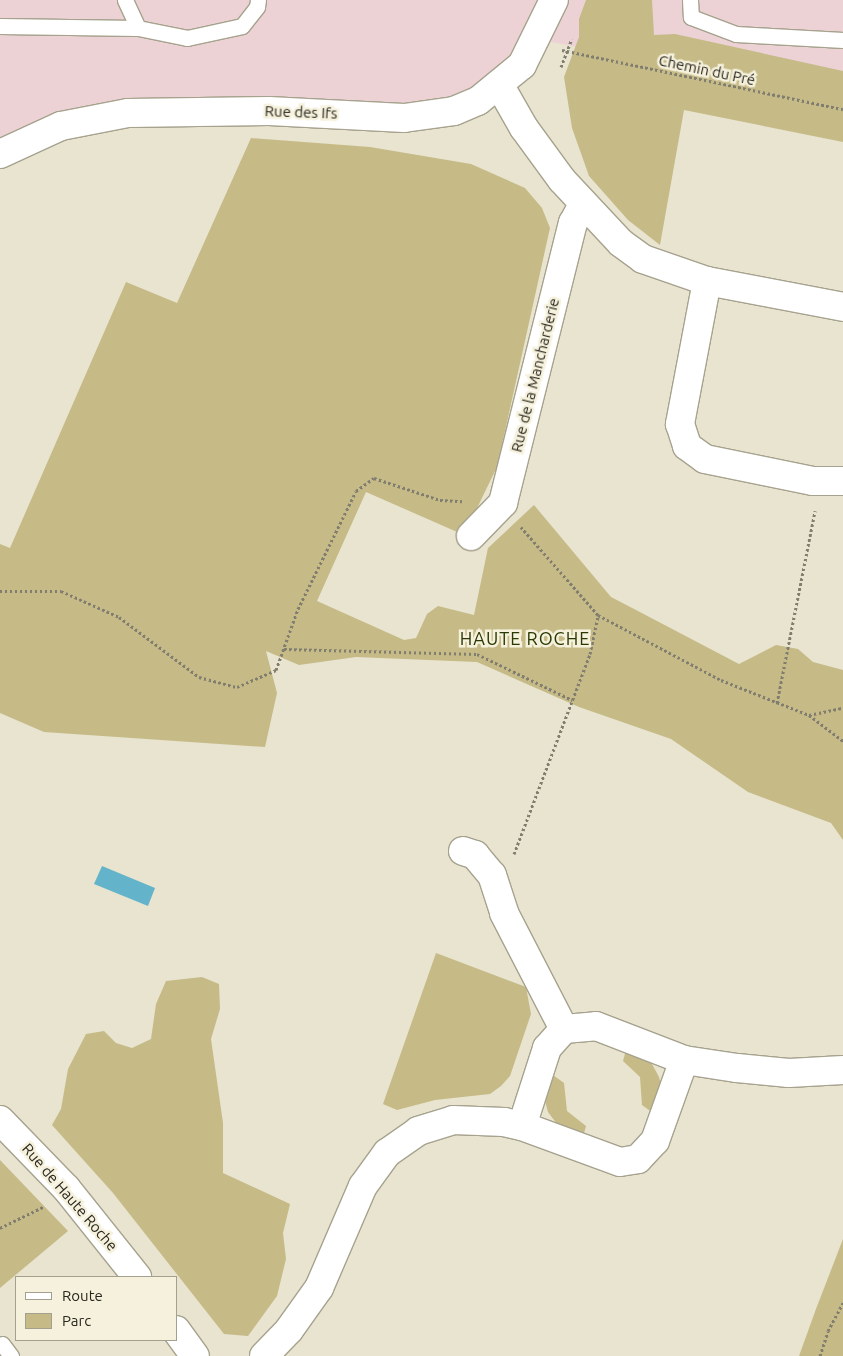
<!DOCTYPE html>
<html>
<head>
<meta charset="utf-8">
<style>
	body { margin:0 }
	#map { position:relative; width:843px; height:1356px; overflow:hidden; background:#e8e4cf; font-family:Ubuntu,sans-serif }
	div>[style] { position:absolute }
	[style*='--x'] { left:calc(var(--x)*1px); top:calc(var(--y)*1px); width:calc(var(--w)*1px); rotate:calc(var(--a)*1deg) }
	.commercial>* { inset:0; background:#ecd2d5 }
	.green>* { inset:0; background:#c6ba87 }
	.water>* { inset:0; background:#63b4ca }
	.path>* { height:3px; margin-top:-1.5px; transform-origin:0; background:repeating-linear-gradient(90deg,#817e70 0 2.5px,transparent 0 5px) }
	.roads { filter:drop-shadow(1px 0 #a6a28e) drop-shadow(-1px 0 #a6a28e) drop-shadow(0 1px #a6a28e) drop-shadow(0 -1px #a6a28e) }
	.service>* { height:15px; margin:-7.5px; padding:0 7.5px; transform-origin:7.5px; border-radius:7.5px; background:#fff }
	.minor>* { height:28px; margin:-14px; padding:0 14px; transform-origin:14px; border-radius:14px; background:#fff }
	.tertiary>* { height:28px; margin:-14px; padding:0 14px; transform-origin:14px; border-radius:14px; background:#fff }
	span { translate:-50% -50%; white-space:nowrap; text-align:center; line-height:1.15; -webkit-text-stroke:5px #f5f1dc; paint-order:stroke }
	.street-label { font-size:15px; color:#28261e }
	.quarter-label { font-size:18px; color:#293901; letter-spacing:1px }
	.legend { position:absolute; left:15px; top:1276px; width:162px; height:65px; box-sizing:border-box; background:#f5f1dc; border:1px solid #a3a090; margin:0; padding:6px 9px; list-style:none; font-size:15px; color:#28261e }
	.legend li { display:flex; align-items:center; gap:10px; height:25px }
	.legend b { width:25px; border:1px solid #a3a090 }
</style>
</head>
<body>
<div id="map">
	<div class="commercial">
		<div style="clip-path:polygon(0 0,843px 0,843px 101px,527px 37px,485px 81px,442px 103px,388px 109px,157px 103px,0 149px)"></div>
	</div>
	<div class="green">
		<div style="clip-path:polygon(586px 0,652px 0,654px 35px,675px 34px,843px 71px,843px 142px,684px 110px,660px 245px,628px 220px,589px 176px,572px 128px,564px 77px,579px 37px,579px 19px)"></div>
		<div style="clip-path:polygon(251px 138px,370px 147px,471px 164px,525px 188px,542px 208px,550px 228px,497px 467px,464px 535px,366px 492px,317px 601px,404px 640px,416px 638px,427px 614px,438px 606px,474px 615px,488px 548px,534px 505px,611px 597px,636px 610px,739px 664px,776px 645px,798px 649px,813px 662px,843px 670px,843px 840px,831px 823px,748px 792px,671px 739px,579px 707px,477px 662px,356px 657px,299px 665px,266px 651px,277px 693px,265px 747px,44px 732px,0 713px,0 544px,10px 548px,126px 282px,177px 303px)"></div>
		<div style="clip-path:polygon(436px 953px,526px 987px,531px 1014px,510px 1076px,501px 1086px,490px 1094px,435px 1100px,397px 1110px,383px 1104px)"></div>
		<div style="clip-path:polygon(202px 977px,219px 984px,220px 1009px,211px 1039px,223px 1123px,223px 1173px,290px 1204px,283px 1233px,286px 1259px,277px 1296px,248px 1336px,224px 1334px,113px 1193px,52px 1125px,61px 1109px,68px 1069px,86px 1034px,104px 1031px,116px 1043px,132px 1048px,151px 1039px,156px 1004px,166px 981px)"></div>
		<div style="clip-path:polygon(626px 1050px,652px 1064px,659px 1077px,662px 1088px,653px 1113px,642px 1105px,640px 1077px,623px 1061px)"></div>
		<div style="clip-path:polygon(553px 1075px,564px 1083px,567px 1111px,586px 1126px,583px 1137px,557px 1124px,548px 1112px,545px 1101px)"></div>
		<div style="clip-path:polygon(0 1160px,68px 1231px,0 1288px)"></div>
		<div style="clip-path:polygon(843px 1239px,843px 1356px,799px 1356px,816px 1309px)"></div>
	</div>
	<div class="water">
		<div style="clip-path:polygon(102px 866px,155px 888px,148px 906px,94px 884px)"></div>
	</div>
	<div class="path">
		<div style="--x:562;--y:50;--w:287;--a:11.9"></div>
		<div style="--x:561;--y:67;--w:30;--a:-69"></div>
		<div style="--x:0;--y:591;--w:61;--a:0"></div>
		<div style="--x:61;--y:591;--w:64;--a:24.1"></div>
		<div style="--x:119;--y:617;--w:100;--a:36.9"></div>
		<div style="--x:199;--y:677;--w:39;--a:15"></div>
		<div style="--x:237;--y:687;--w:43;--a:-23.6"></div>
		<div style="--x:276;--y:670;--w:65;--a:-70.2"></div>
		<div style="--x:298;--y:609;--w:131;--a:-63.8"></div>
		<div style="--x:356;--y:491;--w:22;--a:-36"></div>
		<div style="--x:374;--y:478;--w:70;--a:18.4"></div>
		<div style="--x:440;--y:500;--w:22;--a:3"></div>
		<div style="--x:598;--y:615;--w:139;--a:27.9"></div>
		<div style="--x:721;--y:680;--w:95;--a:21.7"></div>
		<div style="--x:809;--y:715;--w:43;--a:37.4"></div>
		<div style="--x:284;--y:649;--w:193;--a:1.5"></div>
		<div style="--x:477;--y:654;--w:106;--a:25.8"></div>
		<div style="--x:777;--y:703;--w:196;--a:-78.8"></div>
		<div style="--x:809;--y:715;--w:35;--a:-12"></div>
		<div style="--x:514;--y:854;--w:214;--a:-69.2"></div>
		<div style="--x:590;--y:654;--w:40;--a:-78"></div>
		<div style="--x:598;--y:615;--w:117;--a:-131.2"></div>
		<div style="--x:0;--y:1228;--w:48;--a:-26"></div>
		<div style="--x:820;--y:1356;--w:26;--a:-72"></div>
		<div style="--x:828;--y:1331;--w:32;--a:-62"></div>
	</div>
	<div class="roads">
		<div class="service">
			<div style="--x:125;--y:0;--w:31;--a:65"></div>
			<div style="--x:690;--y:0;--w:17;--a:87"></div>
			<div style="--x:691;--y:17;--w:48;--a:20.7"></div>
			<div style="--x:736;--y:34;--w:107;--a:3.2"></div>
			<div style="--x:0;--y:26;--w:138;--a:0.8"></div>
			<div style="--x:138;--y:28;--w:50;--a:11.5"></div>
			<div style="--x:187;--y:38;--w:56;--a:-12.3"></div>
			<div style="--x:242;--y:26;--w:24;--a:-52"></div>
			<div style="--x:257;--y:7;--w:7;--a:-82"></div>
			<div style="--x:2;--y:1344;--w:15;--a:53"></div>
		</div>
		<div class="minor">
			<div style="--x:500;--y:86;--w:48;--a:60.3"></div>
			<div style="--x:524;--y:128;--w:64;--a:53.8"></div>
			<div style="--x:562;--y:180;--w:86;--a:46.9"></div>
			<div style="--x:621;--y:243;--w:27;--a:36"></div>
			<div style="--x:643;--y:259;--w:68;--a:19"></div>
			<div style="--x:707;--y:281;--w:138;--a:10.8"></div>
			<div style="--x:707;--y:281;--w:146;--a:100.7"></div>
			<div style="--x:680;--y:424;--w:23;--a:72"></div>
			<div style="--x:687;--y:446;--w:22;--a:36"></div>
			<div style="--x:705;--y:459;--w:110;--a:11.5"></div>
			<div style="--x:813;--y:481;--w:30;--a:0"></div>
			<div style="--x:471;--y:536;--w:46;--a:-45.9"></div>
			<div style="--x:503;--y:503;--w:289;--a:-76"></div>
			<div style="--x:573;--y:223;--w:21;--a:-62"></div>
			<div style="--x:463;--y:851;--w:13;--a:18"></div>
			<div style="--x:475;--y:855;--w:26;--a:50"></div>
			<div style="--x:492;--y:875;--w:40;--a:72"></div>
			<div style="--x:504;--y:913;--w:131;--a:62.7"></div>
			<div style="--x:0;--y:1120;--w:95;--a:45.9"></div>
			<div style="--x:66;--y:1188;--w:114;--a:51.4"></div>
			<div style="--x:522;--y:1126;--w:104;--a:20.2"></div>
			<div style="--x:620;--y:1162;--w:18;--a:-9"></div>
			<div style="--x:638;--y:1159;--w:25;--a:-47"></div>
			<div style="--x:655;--y:1141;--w:86;--a:-70.3"></div>
			<div style="--x:176;--y:1330;--w:32;--a:54"></div>
			<div style="--x:264;--y:1356;--w:36;--a:-46"></div>
			<div style="--x:289;--y:1330;--w:52;--a:-54.5"></div>
			<div style="--x:319;--y:1288;--w:111;--a:-66.7"></div>
			<div style="--x:363;--y:1186;--w:41;--a:-54"></div>
			<div style="--x:387;--y:1153;--w:38;--a:-35"></div>
			<div style="--x:418;--y:1131;--w:37;--a:-17"></div>
			<div style="--x:453;--y:1120;--w:51;--a:2.2"></div>
			<div style="--x:504;--y:1122;--w:18;--a:13"></div>
			<div style="--x:522;--y:1126;--w:82;--a:-72.2"></div>
			<div style="--x:547;--y:1048;--w:25;--a:-48"></div>
			<div style="--x:564;--y:1029;--w:32;--a:-5"></div>
			<div style="--x:596;--y:1026;--w:94;--a:21.1"></div>
			<div style="--x:684;--y:1060;--w:54;--a:8.6"></div>
			<div style="--x:737;--y:1068;--w:52;--a:5.5"></div>
			<div style="--x:789;--y:1073;--w:54;--a:-3.2"></div>
		</div>
		<div class="tertiary">
			<div style="--x:0;--y:154;--w:67;--a:-24.7"></div>
			<div style="--x:61;--y:126;--w:68;--a:-11"></div>
			<div style="--x:128;--y:113;--w:141;--a:-0.8"></div>
			<div style="--x:269;--y:111;--w:135;--a:3"></div>
			<div style="--x:404;--y:118;--w:50;--a:-8"></div>
			<div style="--x:454;--y:111;--w:26;--a:-23"></div>
			<div style="--x:478;--y:101;--w:57;--a:-39.3"></div>
			<div style="--x:522;--y:65;--w:72;--a:-63.8"></div>
		</div>
	</div>
	<div class="street-label">
		<span style="left:707px;top:70px;rotate:12deg">Chemin du Pré</span>
		<span style="left:301px;top:112px;rotate:2deg">Rue des Ifs</span>
		<span style="left:535px;top:375px;rotate:-76deg">Rue de la Mancharderie</span>
		<span style="left:70px;top:1197px;rotate:49deg">Rue de Haute Roche</span>
	</div>
	<div class="quarter-label">
		<span style="left:525px;top:638px">HAUTE ROCHE</span>
	</div>
	<ul class="legend">
	<li><b style="height:6px;background:#fff"></b>Route</li>
	<li><b style="height:14px;background:#c6ba87"></b>Parc</li>
	</ul>
</div>
</body>
</html>
